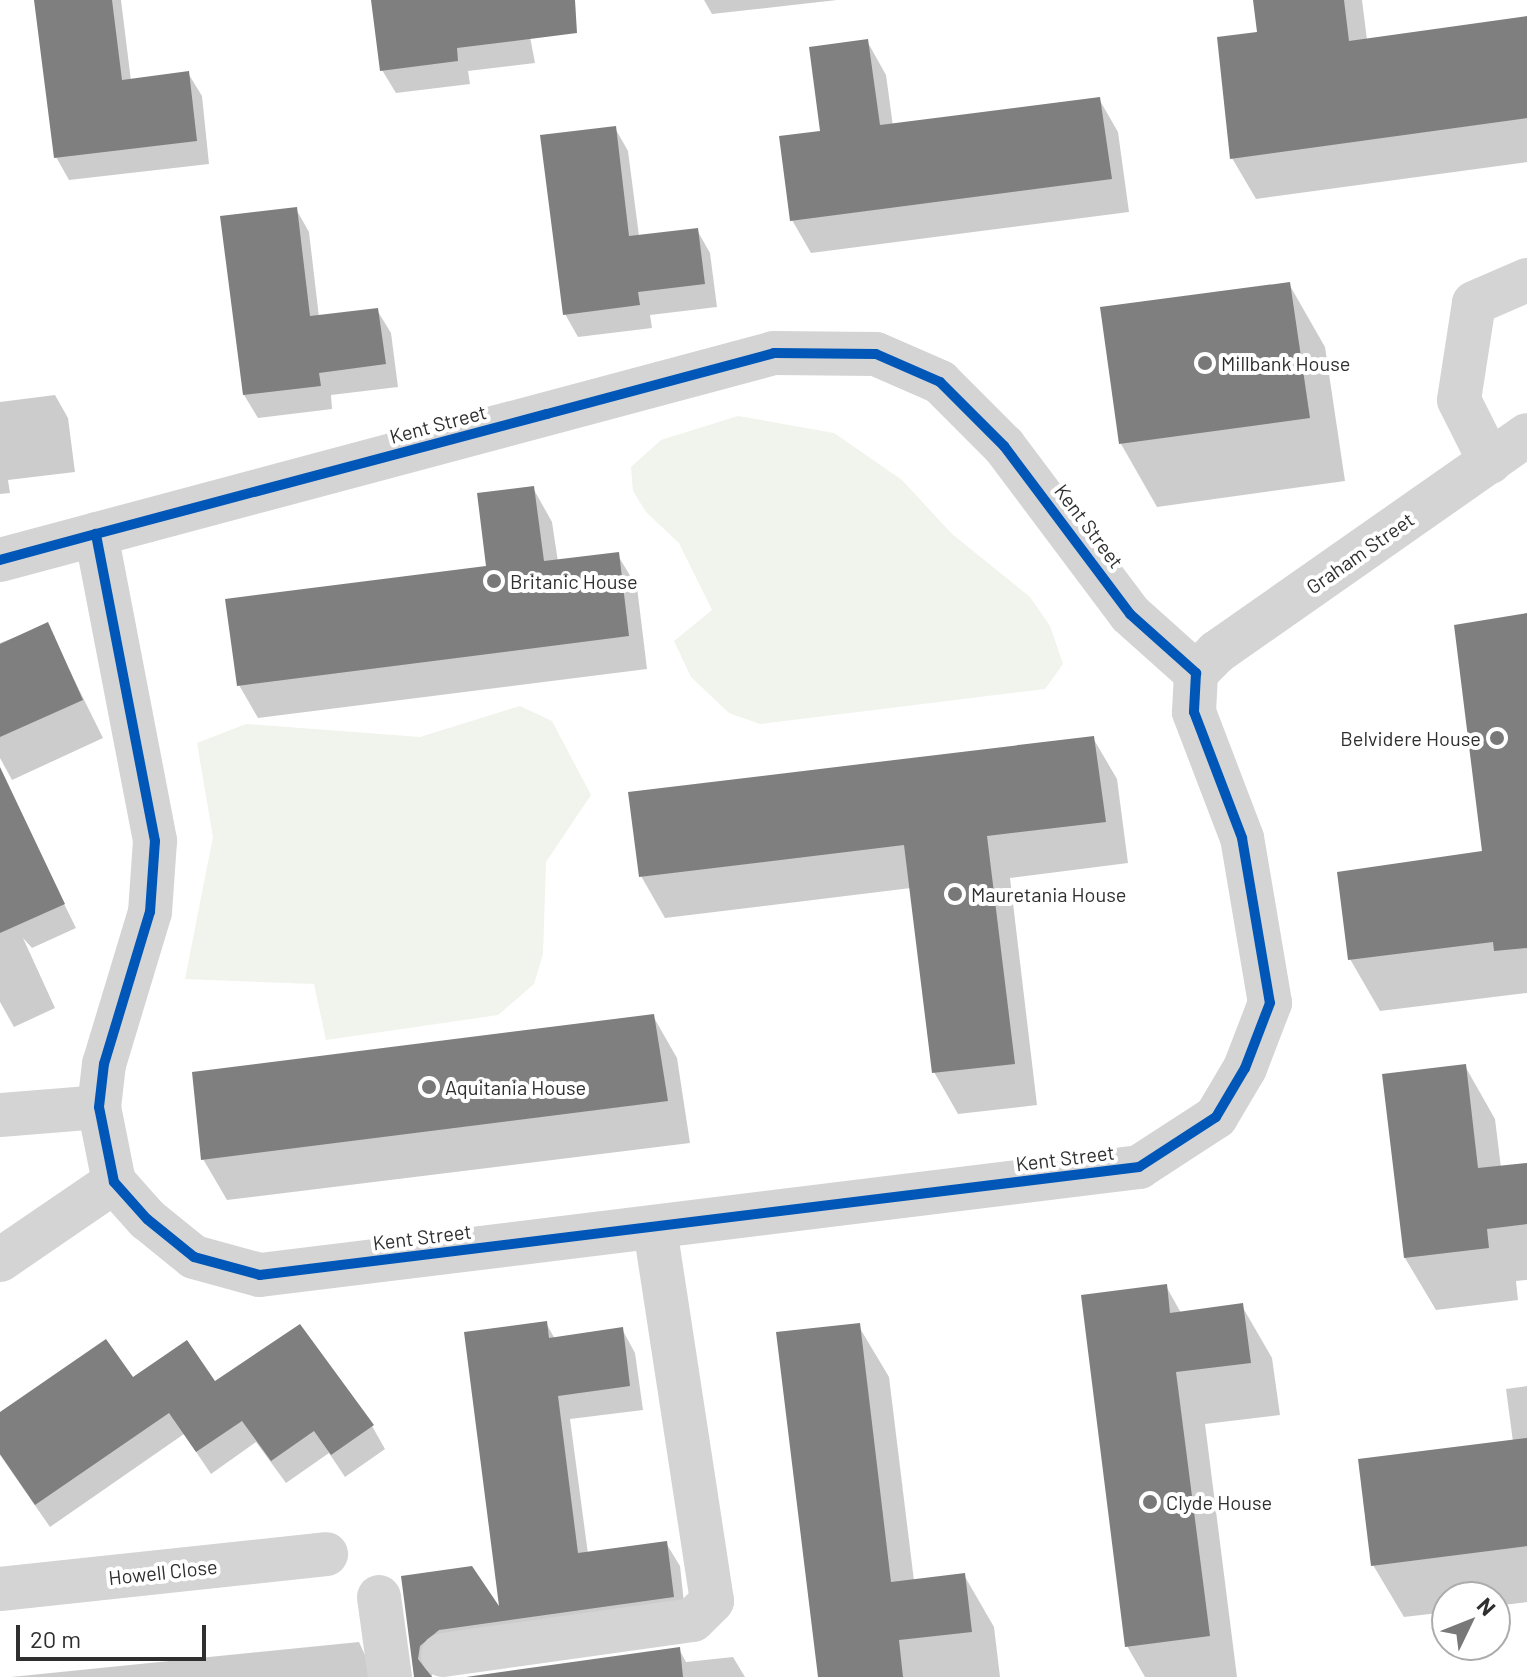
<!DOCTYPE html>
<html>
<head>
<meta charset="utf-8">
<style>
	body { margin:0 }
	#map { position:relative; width:1527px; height:1677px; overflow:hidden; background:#fff; font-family:Barlow,sans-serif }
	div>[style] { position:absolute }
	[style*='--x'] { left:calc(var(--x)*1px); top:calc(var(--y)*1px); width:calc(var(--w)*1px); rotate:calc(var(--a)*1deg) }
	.green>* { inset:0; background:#f0f4ec }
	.shadow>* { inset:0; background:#0003 }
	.building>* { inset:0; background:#7f7f7f }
	.minor>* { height:44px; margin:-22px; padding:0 22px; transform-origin:22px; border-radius:22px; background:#d4d4d4 }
	.cycleway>* { height:10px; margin:-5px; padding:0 5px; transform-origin:5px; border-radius:5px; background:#0057b8 }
	.dots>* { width:22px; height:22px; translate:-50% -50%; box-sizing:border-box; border:4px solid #fff; border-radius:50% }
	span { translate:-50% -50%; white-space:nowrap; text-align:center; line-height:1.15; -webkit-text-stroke:8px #fff; paint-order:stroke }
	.poi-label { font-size:20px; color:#2f2f2f }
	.left { translate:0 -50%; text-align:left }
	.right { translate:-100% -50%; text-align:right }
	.street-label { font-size:20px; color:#2f2f2f }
	.north { position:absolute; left:1431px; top:1581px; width:80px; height:80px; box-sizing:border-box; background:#fff; border:2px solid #acacac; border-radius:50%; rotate:47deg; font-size:22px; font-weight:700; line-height:32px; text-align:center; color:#2f2f2f }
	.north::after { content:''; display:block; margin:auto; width:28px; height:36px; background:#787878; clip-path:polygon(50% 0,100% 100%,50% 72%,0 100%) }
	.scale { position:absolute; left:16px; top:1625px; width:190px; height:36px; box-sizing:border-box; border:4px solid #2f2f2f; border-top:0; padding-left:10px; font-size:24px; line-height:28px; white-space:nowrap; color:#2f2f2f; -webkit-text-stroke:6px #fff; paint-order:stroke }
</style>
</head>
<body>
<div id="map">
	<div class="green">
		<div style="clip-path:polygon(738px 416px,834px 433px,902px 480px,952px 534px,1030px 597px,1050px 626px,1063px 664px,1045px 689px,760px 724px,729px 713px,691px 677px,674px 641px,712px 610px,679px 543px,646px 512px,633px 491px,631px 467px,661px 440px)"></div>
		<div style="clip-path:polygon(520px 706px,552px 721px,591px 795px,546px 862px,543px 954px,534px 984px,498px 1015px,326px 1040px,314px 984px,185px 979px,213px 837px,197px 743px,246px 724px,420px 737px)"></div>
	</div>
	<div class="shadow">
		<div style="clip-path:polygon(36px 0,121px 0,131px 81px,188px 73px,202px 96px,209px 164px,69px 180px,56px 157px)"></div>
		<div style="clip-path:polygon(374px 0,523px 0,535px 63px,468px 71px,470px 84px,396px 93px,382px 70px)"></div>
		<div style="clip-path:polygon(704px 0,837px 0,712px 14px)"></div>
		<div style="clip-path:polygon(1255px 0,1362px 0,1367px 40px,1527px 18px,1527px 162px,1256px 199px,1232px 158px,1259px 34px)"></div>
		<div style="clip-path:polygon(867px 41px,886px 75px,893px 126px,1099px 99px,1118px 132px,1129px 212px,811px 253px,792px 220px,823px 132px)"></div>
		<div style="clip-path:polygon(615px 128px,628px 151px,639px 236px,697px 230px,710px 253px,717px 307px,650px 315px,652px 328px,578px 337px,565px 314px)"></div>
		<div style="clip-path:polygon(296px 209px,309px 232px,319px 317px,377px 310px,391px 333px,398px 387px,331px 395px,332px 409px,258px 418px,244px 395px)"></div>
		<div style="clip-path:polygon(1289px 284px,1325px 347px,1345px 481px,1157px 507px,1121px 444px)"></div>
		<div style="clip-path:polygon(55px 395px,68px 418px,75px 472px,8px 480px,10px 493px,0 494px,0 402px)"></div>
		<div style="clip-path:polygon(533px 488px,552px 522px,558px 562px,617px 554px,637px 587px,647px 669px,258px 718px,239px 685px,488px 568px)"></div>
		<div style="clip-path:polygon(1527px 615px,1527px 993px,1380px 1011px,1350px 959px,1484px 853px)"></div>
		<div style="clip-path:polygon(47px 625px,103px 738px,12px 780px,0 758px,0 643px)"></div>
		<div style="clip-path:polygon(1093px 738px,1117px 779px,1128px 863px,1010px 878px,1037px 1105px,958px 1114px,934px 1072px,911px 888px,665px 918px,641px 876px)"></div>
		<div style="clip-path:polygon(22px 819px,76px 928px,32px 948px,23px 938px,55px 1008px,14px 1027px,0 1002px,0 829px)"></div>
		<div style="clip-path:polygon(653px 1016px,677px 1058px,690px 1143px,227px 1200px,203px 1159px)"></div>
		<div style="clip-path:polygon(1465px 1066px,1495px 1119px,1501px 1168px,1527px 1165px,1527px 1280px,1516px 1281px,1518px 1300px,1436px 1310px,1405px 1258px)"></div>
		<div style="clip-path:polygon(1166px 1286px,1181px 1313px,1242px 1306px,1272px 1358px,1280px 1415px,1205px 1424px,1237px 1677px,1145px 1677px,1127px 1646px)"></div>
		<div style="clip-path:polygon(546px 1323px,555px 1339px,622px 1329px,635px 1353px,643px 1410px,570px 1419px,588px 1554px,666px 1543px,680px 1566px,686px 1621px,433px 1669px,432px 1677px,415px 1677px,404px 1578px,502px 1614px)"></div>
		<div style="clip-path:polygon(858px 1325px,889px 1377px,914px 1581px,964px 1575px,994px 1627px,1000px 1677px,820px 1677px)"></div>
		<div style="clip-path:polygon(132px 1380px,215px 1384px,372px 1426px,385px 1449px,345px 1477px,329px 1453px,286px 1483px,256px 1442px,211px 1474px,184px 1434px,50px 1527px,0 1455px,0 1415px)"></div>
		<div style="clip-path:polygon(1527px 1386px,1527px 1602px,1495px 1606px,1495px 1597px,1447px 1597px,1447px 1612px,1404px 1617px,1373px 1565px,1513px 1442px,1506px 1389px)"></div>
		<div style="clip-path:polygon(359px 1642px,375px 1677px,11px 1677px)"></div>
		<div style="clip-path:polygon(679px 1649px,686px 1662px,733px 1657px,745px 1677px,481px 1677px)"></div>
	</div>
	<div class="building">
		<div style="clip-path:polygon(34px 0,112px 0,122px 80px,189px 71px,197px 141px,54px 158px)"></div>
		<div style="clip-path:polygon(371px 0,575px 0,577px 33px,457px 48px,458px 61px,380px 71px)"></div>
		<div style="clip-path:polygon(1253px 0,1344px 0,1349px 41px,1527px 16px,1527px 118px,1230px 159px,1217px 37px,1257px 32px)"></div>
		<div style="clip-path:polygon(868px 39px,880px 125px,1100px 97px,1112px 179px,790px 221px,779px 136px,820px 131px,809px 47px)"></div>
		<div style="clip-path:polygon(616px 126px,629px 236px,698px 228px,705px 284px,638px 292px,640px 305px,563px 315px,540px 135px)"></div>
		<div style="clip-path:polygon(297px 207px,310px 316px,378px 308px,386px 364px,319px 373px,321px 386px,243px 395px,220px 216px)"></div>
		<div style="clip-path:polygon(1290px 282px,1310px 418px,1119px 444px,1100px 307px)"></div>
		<div style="clip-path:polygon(534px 486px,544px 561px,619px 552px,629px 636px,237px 686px,225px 599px,486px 566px,477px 493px)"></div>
		<div style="clip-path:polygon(1527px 613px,1527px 948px,1494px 951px,1493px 942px,1348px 960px,1337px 872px,1482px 851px,1454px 625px)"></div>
		<div style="clip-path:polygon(48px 622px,83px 700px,0 737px,0 644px)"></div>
		<div style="clip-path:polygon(1094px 736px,1106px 822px,987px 836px,1015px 1064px,932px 1073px,904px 845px,639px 877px,628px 792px)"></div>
		<div style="clip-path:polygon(0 767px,65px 904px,0 933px)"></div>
		<div style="clip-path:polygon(654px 1014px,668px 1101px,201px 1160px,192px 1072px)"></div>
		<div style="clip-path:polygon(1466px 1064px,1478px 1168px,1527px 1163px,1527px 1224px,1487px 1229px,1489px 1248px,1404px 1258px,1382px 1074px)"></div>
		<div style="clip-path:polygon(1167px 1284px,1170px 1313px,1243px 1303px,1251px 1363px,1176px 1372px,1210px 1636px,1125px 1647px,1081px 1295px)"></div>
		<div style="clip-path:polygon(547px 1321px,549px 1338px,623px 1327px,630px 1386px,558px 1396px,578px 1553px,667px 1541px,674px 1597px,439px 1630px,420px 1646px,418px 1659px,432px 1677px,414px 1677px,401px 1576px,472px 1566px,499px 1606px,464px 1332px)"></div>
		<div style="clip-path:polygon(860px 1323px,891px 1582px,965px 1573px,972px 1632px,899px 1640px,903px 1677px,818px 1677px,776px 1332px)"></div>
		<div style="clip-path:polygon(300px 1324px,374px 1425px,331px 1455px,314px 1431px,271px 1461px,242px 1421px,196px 1452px,169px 1413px,35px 1505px,0 1454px,0 1412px,106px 1339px,133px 1377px,187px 1340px,215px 1381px)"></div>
		<div style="clip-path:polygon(1527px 1438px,1527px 1546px,1371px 1566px,1358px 1459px)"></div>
		<div style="clip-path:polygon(680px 1647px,683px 1677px,466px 1677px)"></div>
	</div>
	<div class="minor">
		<div style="--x:1490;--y:462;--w:69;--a:-116.6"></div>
		<div style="--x:1459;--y:400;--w:98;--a:-81.2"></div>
		<div style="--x:1474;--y:303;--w:58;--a:-23.5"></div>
		<div style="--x:96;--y:534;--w:313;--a:79.1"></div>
		<div style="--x:155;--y:841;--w:71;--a:94"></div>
		<div style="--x:150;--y:912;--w:159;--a:106.8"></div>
		<div style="--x:104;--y:1064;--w:43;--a:96.6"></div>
		<div style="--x:99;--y:1107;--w:76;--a:78.7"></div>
		<div style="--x:114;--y:1182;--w:50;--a:48.3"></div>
		<div style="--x:147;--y:1219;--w:60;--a:39"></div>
		<div style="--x:194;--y:1257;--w:68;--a:15.3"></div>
		<div style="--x:260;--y:1275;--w:886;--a:-7"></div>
		<div style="--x:1139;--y:1167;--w:92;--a:-33"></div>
		<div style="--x:1216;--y:1117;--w:57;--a:-59.4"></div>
		<div style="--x:1245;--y:1068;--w:70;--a:-69"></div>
		<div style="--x:1270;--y:1003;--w:167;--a:-99.6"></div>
		<div style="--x:1242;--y:838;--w:135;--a:-110.9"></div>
		<div style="--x:1194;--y:712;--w:39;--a:-87"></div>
		<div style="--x:0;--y:560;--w:801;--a:-14.97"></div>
		<div style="--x:774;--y:353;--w:102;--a:0.6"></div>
		<div style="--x:876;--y:354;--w:70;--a:23.6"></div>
		<div style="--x:940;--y:382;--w:91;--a:45"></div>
		<div style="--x:1004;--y:446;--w:210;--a:53.1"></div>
		<div style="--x:1130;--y:614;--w:89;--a:41.8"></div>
		<div style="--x:1196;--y:673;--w:30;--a:-45"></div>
		<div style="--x:1217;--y:652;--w:378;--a:-35"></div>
		<div style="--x:0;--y:1115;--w:99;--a:-4.6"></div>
		<div style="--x:0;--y:1260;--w:138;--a:-34.4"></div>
		<div style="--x:0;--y:1589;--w:328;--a:-6.1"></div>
		<div style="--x:379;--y:1597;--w:81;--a:82.2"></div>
		<div style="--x:443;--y:1655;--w:252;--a:-8"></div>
		<div style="--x:693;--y:1620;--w:27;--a:-45"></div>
		<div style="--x:712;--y:1601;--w:378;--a:-98.7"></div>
	</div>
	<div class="cycleway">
		<div style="--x:0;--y:560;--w:99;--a:-15.2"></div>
		<div style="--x:96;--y:534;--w:467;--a:-14.9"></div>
		<div style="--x:547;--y:414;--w:235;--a:-15"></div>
		<div style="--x:774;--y:353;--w:102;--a:0.6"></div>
		<div style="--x:876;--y:354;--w:70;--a:23.6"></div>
		<div style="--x:940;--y:382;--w:91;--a:45"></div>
		<div style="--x:1004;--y:446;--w:210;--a:53.1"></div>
		<div style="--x:1130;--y:614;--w:89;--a:41.8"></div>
		<div style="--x:1196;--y:673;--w:39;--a:93"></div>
		<div style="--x:1194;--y:712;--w:135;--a:69.1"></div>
		<div style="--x:1242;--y:838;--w:167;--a:80.4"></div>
		<div style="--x:1270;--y:1003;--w:70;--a:111"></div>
		<div style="--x:1245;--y:1068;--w:57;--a:120.6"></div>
		<div style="--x:1216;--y:1117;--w:92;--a:147"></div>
		<div style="--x:1139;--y:1167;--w:886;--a:173"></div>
		<div style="--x:260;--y:1275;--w:68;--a:-164.7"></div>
		<div style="--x:194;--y:1257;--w:60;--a:-141"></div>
		<div style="--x:147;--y:1219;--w:50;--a:-131.7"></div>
		<div style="--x:114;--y:1182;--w:76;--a:-101.3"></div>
		<div style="--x:99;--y:1107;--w:43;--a:-83.4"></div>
		<div style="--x:104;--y:1064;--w:159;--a:-73.2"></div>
		<div style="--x:150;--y:912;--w:71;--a:-86"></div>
		<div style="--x:155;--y:841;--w:313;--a:-100.9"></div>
	</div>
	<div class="dots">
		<div style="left:1205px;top:363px;background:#787878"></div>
		<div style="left:494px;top:581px;background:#787878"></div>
		<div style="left:1497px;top:738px;background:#787878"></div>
		<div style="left:955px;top:894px;background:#787878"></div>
		<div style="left:429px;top:1087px;background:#787878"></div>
		<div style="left:1150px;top:1502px;background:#787878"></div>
	</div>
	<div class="poi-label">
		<span class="left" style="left:1221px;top:363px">Millbank House</span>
		<span class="left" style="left:510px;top:581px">Britanic House</span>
		<span class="right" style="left:1481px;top:738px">Belvidere House</span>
		<span class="left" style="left:971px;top:894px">Mauretania House</span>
		<span class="left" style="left:445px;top:1087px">Aquitania House</span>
		<span class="left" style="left:1166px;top:1502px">Clyde House</span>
	</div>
	<div class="street-label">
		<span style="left:438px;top:424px;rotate:-15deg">Kent Street</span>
		<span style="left:1089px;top:526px;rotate:53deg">Kent Street</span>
		<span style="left:1360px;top:553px;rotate:-35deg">Graham Street</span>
		<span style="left:1065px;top:1158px;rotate:-7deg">Kent Street</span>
		<span style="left:422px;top:1237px;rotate:-7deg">Kent Street</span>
		<span style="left:163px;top:1572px;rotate:-6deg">Howell Close</span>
	</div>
	<div class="north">N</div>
	<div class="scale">20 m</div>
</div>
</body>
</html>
